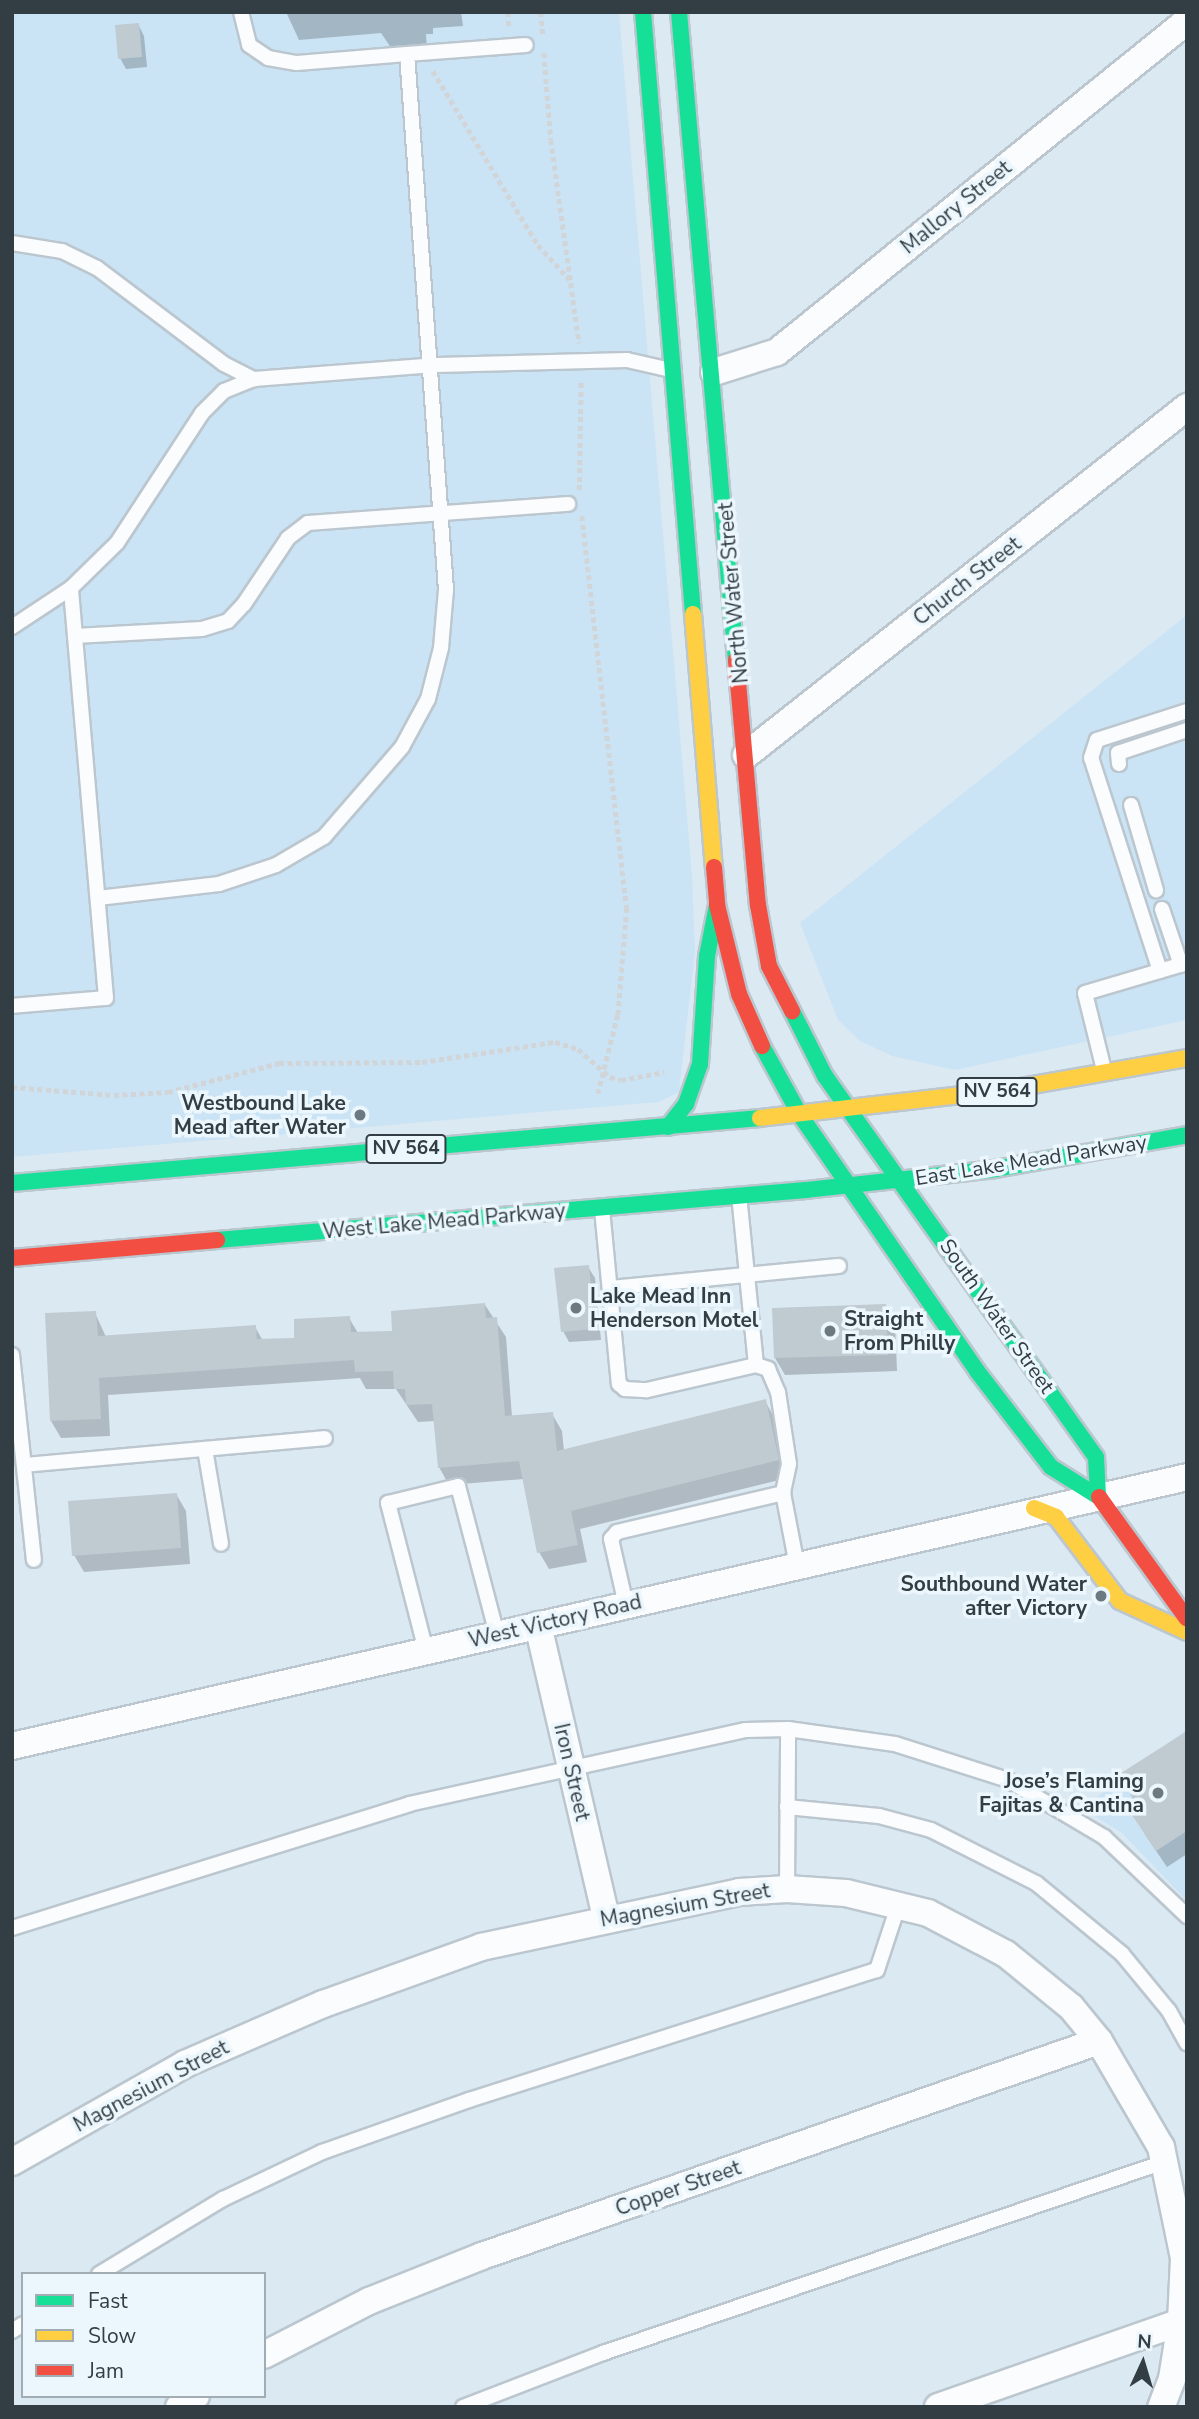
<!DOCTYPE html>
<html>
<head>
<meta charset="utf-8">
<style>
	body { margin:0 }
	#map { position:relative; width:1199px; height:2419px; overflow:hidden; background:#dbe9f3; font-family:"Nunito Sans",sans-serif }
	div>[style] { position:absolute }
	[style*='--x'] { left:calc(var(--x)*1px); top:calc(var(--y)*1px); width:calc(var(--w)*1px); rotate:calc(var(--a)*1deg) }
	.built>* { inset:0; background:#cbe4f5 }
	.shadow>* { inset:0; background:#0003 }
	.building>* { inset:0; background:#bfcad1 }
	.path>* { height:4.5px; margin-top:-2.25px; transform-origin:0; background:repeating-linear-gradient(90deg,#d1d5d8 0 5px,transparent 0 8.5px) }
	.roads { filter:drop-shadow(2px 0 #bbc6ce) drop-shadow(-2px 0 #bbc6ce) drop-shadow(0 2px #bbc6ce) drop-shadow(0 -2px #bbc6ce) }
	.lane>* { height:14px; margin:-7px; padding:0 7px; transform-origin:7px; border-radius:7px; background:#fafcfd }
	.street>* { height:26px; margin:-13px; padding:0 13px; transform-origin:13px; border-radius:13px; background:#fafcfd }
	.fast>* { height:16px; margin:-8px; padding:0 8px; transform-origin:8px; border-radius:8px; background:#16e098 }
	.slow>* { height:16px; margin:-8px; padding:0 8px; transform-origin:8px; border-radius:8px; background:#ffcf43 }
	.jam>* { height:16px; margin:-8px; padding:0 8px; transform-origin:8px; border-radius:8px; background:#f24e42 }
	.dots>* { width:19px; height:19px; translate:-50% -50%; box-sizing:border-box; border:4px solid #ebf6fd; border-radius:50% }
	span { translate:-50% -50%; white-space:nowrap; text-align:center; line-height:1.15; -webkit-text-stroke:7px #ebf6fd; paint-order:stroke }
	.shield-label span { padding:2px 5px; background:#ebf6fd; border:2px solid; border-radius:5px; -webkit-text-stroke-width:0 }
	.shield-label { font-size:19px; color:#323d44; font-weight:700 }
	.street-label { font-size:21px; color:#323d44 }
	.poi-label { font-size:21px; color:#323d44; font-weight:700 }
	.right { translate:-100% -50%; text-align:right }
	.left { translate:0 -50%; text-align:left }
	.frame { position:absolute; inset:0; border:14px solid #323d44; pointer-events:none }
	.legend { position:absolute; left:21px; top:2272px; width:245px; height:126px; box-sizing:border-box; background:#ebf6fd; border:2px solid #a1acb3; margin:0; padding:9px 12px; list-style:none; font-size:21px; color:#323d44 }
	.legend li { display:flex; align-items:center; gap:14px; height:35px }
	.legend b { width:35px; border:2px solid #a1acb3 }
	.north { position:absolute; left:1108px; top:2328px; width:70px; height:70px; -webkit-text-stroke:5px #ebf6fd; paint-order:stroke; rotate:4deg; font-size:19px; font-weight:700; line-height:28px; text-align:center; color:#323d44 }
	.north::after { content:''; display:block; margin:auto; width:24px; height:32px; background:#323d44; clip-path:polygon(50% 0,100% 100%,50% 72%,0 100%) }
</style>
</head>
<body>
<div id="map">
	<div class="built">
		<div style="clip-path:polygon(12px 12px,619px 12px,692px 876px,695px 951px,679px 1092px,659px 1102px,12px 1157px)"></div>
		<div style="clip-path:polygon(1187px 615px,1187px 1020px,955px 1070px,892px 1056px,860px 1041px,838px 1020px,800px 923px)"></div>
		<div style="clip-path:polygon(1187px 1729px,1187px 1901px,1122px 1833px,1082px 1808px)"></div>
	</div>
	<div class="shadow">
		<div style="clip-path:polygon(286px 12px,461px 12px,463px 26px,433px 28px,433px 34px,426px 34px,427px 49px,394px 52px,381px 33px,299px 40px)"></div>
		<div style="clip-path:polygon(138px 24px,144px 36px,147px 67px,126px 69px,120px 58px)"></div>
		<div style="clip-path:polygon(588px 1267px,595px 1278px,601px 1340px,569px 1342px,563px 1331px)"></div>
		<div style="clip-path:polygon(485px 1305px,506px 1337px,512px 1417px,552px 1414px,562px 1431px,564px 1451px,765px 1401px,775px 1419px,787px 1478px,580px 1529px,587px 1562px,549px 1569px,539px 1552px,524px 1479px,449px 1485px,439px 1467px,435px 1421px,418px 1422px,396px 1389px,366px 1389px,360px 1378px,108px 1395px,110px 1436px,61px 1438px,51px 1421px,47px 1315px,95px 1313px,106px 1337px,255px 1327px,263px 1341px,296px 1339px,349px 1318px,358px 1333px,393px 1332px)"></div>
		<div style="clip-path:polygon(885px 1306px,895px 1323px,897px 1371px,785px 1375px,775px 1358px)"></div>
		<div style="clip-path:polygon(176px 1494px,186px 1511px,190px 1564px,84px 1572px,74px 1555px)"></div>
		<div style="clip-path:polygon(1187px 1733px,1187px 1854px,1167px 1867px,1144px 1833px,1142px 1812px)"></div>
	</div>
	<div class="building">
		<div style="clip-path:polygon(139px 23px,142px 57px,118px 59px,115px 25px)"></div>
		<div style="clip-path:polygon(589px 1265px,595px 1329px,561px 1332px,554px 1268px)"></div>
		<div style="clip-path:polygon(485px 1303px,486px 1318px,497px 1317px,505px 1416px,553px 1412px,557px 1451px,766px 1399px,779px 1460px,571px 1511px,578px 1545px,537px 1553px,519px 1461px,438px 1468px,432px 1404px,406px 1405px,405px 1389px,394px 1389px,393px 1371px,355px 1372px,354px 1360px,99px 1378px,101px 1419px,50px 1421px,45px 1313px,96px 1311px,98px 1336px,256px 1325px,257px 1339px,294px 1338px,294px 1319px,350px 1316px,351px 1332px,392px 1331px,391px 1311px)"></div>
		<div style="clip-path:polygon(886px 1304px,888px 1355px,774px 1358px,772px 1308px)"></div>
		<div style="clip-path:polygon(177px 1493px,181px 1548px,72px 1556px,68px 1501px)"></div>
		<div style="clip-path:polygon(1187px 1731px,1187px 1831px,1156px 1851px,1132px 1815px,1140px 1810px,1118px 1775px)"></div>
	</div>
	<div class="path">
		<div style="--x:508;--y:12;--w:16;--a:86"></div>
		<div style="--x:541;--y:12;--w:22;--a:85"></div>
		<div style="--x:544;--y:53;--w:87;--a:85.4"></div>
		<div style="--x:551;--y:140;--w:205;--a:82.1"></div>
		<div style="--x:433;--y:71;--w:203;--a:58.9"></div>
		<div style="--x:538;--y:245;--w:47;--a:47.6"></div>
		<div style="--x:579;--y:490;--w:110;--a:-89"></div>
		<div style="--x:582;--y:516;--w:395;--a:83.5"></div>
		<div style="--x:627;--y:908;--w:107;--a:94.8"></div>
		<div style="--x:618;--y:1015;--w:81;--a:104.2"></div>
		<div style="--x:12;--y:1087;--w:102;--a:4.5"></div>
		<div style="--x:114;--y:1095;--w:54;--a:-3.2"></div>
		<div style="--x:168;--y:1092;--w:115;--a:-14.6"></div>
		<div style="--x:279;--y:1063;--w:143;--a:-0.4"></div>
		<div style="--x:422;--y:1062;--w:134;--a:-8.6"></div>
		<div style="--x:555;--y:1042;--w:24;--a:17"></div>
		<div style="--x:578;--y:1049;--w:43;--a:41.2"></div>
		<div style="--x:610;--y:1077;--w:11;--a:15"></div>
		<div style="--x:621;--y:1080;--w:44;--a:-10.5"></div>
	</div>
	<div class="roads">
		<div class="lane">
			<div style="--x:241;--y:12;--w:34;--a:76"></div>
			<div style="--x:249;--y:45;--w:23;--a:34"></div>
			<div style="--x:268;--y:58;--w:29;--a:10"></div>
			<div style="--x:297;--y:63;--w:110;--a:-4.7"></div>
			<div style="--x:12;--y:243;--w:51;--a:9.1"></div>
			<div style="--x:62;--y:251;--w:39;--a:26"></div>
			<div style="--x:97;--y:268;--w:159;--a:37.1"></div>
			<div style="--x:224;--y:364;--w:34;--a:27"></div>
			<div style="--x:12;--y:627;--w:71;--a:-33.5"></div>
			<div style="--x:71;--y:588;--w:64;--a:-44.4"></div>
			<div style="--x:117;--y:543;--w:155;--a:-56.8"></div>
			<div style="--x:202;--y:413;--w:31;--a:-45"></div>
			<div style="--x:224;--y:391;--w:32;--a:-22"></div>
			<div style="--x:254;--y:379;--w:184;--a:-4.4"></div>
			<div style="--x:437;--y:365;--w:190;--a:-1.5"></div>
			<div style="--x:627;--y:360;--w:45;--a:12.8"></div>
			<div style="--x:75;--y:636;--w:127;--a:-3.2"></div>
			<div style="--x:202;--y:629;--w:27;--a:-17"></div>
			<div style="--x:228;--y:621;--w:23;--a:-47"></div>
			<div style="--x:244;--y:604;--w:79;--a:-56.3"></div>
			<div style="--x:288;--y:538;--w:25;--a:-37"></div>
			<div style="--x:308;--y:523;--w:261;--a:-4.2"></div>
			<div style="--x:1119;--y:764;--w:11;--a:-95"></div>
			<div style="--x:1118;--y:753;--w:73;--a:-18.4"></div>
			<div style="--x:1131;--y:805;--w:89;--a:73.6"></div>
			<div style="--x:98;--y:898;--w:122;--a:-6.6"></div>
			<div style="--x:219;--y:884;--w:60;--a:-18.4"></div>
			<div style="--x:276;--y:865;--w:56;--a:-30.3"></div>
			<div style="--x:324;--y:837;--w:119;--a:-49.1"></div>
			<div style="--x:402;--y:747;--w:55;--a:-61.6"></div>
			<div style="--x:428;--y:699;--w:53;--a:-75.7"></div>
			<div style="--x:441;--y:648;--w:58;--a:-85.1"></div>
			<div style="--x:446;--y:590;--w:537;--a:-94.16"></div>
			<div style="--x:407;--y:54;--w:119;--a:-4.3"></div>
			<div style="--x:1162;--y:909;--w:59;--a:71.3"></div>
			<div style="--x:1160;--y:971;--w:224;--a:-107.9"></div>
			<div style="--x:1091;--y:758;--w:19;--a:-72"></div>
			<div style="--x:1097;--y:740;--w:95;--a:-17.9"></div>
			<div style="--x:12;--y:1006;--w:94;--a:-4.9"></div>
			<div style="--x:106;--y:998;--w:411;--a:-94.9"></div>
			<div style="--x:1104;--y:1070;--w:79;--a:-103.9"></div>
			<div style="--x:1085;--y:993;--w:106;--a:-16.4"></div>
			<div style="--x:602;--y:1209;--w:176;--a:84.5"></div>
			<div style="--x:619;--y:1384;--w:8;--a:40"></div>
			<div style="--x:625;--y:1389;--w:22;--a:3"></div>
			<div style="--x:647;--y:1390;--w:112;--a:-12.9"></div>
			<div style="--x:756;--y:1365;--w:170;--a:-95.7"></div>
			<div style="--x:610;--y:1288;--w:230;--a:-5.5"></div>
			<div style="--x:12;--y:1355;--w:206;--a:83.9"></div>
			<div style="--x:756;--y:1365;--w:13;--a:18"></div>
			<div style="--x:768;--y:1369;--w:25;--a:67"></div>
			<div style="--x:778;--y:1392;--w:73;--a:81.3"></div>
			<div style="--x:789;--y:1464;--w:30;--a:102"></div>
			<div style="--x:783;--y:1493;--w:74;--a:79.1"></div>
			<div style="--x:205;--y:1449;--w:96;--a:80.4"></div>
			<div style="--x:24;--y:1465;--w:302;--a:-5.1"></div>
			<div style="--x:626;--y:1605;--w:68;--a:-102.8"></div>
			<div style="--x:611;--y:1539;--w:9;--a:-49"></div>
			<div style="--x:617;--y:1532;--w:171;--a:-13.2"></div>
			<div style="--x:426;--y:1651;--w:153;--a:-104.4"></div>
			<div style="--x:388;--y:1503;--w:72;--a:-13.7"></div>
			<div style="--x:458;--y:1486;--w:154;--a:75.3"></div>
			<div style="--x:787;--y:1807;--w:92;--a:5.6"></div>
			<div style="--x:879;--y:1816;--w:54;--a:15.1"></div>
			<div style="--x:931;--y:1830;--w:118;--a:26.8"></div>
			<div style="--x:1036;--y:1883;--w:112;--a:39.5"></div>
			<div style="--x:1122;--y:1954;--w:74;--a:50.5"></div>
			<div style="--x:1169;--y:2011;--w:37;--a:61"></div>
			<div style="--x:787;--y:1889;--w:160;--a:-89.6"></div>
			<div style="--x:788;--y:1729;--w:108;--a:8"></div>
			<div style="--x:895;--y:1744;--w:119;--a:17.7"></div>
			<div style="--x:1008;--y:1780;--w:112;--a:30.7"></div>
			<div style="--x:1104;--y:1837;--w:115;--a:43.6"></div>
			<div style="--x:12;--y:1928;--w:416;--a:-17.3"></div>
			<div style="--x:409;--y:1804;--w:345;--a:-12.4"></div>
			<div style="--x:746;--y:1730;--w:42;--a:-1.4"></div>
			<div style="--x:99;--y:2274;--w:145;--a:-31.2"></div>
			<div style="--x:223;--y:2199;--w:110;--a:-25.4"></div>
			<div style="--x:322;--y:2152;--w:156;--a:-19.5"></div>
			<div style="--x:469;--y:2100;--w:428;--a:-17.7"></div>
			<div style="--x:877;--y:1970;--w:67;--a:-71.8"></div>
			<div style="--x:12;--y:2331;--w:13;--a:-32"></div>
			<div style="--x:463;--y:2407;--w:150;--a:-21.1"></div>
			<div style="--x:603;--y:2353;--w:593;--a:-18.8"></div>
		</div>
		<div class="street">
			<div style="--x:714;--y:372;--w:66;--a:-17.6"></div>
			<div style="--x:777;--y:352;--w:527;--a:-38.91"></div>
			<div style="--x:746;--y:755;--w:562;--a:-38.28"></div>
			<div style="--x:538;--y:1625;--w:301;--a:76.9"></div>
			<div style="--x:12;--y:1746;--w:1205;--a:-12.89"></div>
			<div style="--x:12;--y:2162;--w:199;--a:-29.5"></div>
			<div style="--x:185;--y:2064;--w:150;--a:-23.5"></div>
			<div style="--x:323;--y:2004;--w:168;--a:-19.8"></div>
			<div style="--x:481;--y:1947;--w:264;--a:-12"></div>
			<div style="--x:739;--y:1892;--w:48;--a:-3.6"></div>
			<div style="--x:787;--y:1889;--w:59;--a:3.9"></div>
			<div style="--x:846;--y:1893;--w:84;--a:13.7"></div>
			<div style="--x:928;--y:1913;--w:88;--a:27.7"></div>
			<div style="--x:1006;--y:1954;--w:84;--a:39.2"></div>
			<div style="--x:1071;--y:2007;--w:44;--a:50.5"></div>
			<div style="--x:1099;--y:2041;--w:123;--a:59.7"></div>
			<div style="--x:1161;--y:2147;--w:113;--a:78.3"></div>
			<div style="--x:1184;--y:2258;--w:64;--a:92.7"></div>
			<div style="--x:1181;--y:2322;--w:58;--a:99"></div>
			<div style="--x:1172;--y:2379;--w:30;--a:111"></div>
			<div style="--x:264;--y:2355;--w:118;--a:-27.2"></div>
			<div style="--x:369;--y:2301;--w:122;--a:-21.7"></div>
			<div style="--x:482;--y:2256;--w:653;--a:-19.21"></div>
			<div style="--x:179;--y:2407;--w:20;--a:-33"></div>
			<div style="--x:938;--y:2407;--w:257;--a:-19.3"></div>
		</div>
		<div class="fast">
			<div style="--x:643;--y:12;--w:604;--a:85.25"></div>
			<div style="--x:679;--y:12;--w:651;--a:84.97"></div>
			<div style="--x:792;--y:1011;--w:73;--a:63.1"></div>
			<div style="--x:825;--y:1076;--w:468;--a:54.6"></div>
			<div style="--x:1096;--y:1457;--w:39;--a:87"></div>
			<div style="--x:762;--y:1046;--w:79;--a:61.2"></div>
			<div style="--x:800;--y:1115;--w:311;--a:55.3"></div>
			<div style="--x:977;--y:1371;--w:121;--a:52.4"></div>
			<div style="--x:1051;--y:1467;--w:57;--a:32"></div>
			<div style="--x:668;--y:1127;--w:29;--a:-52"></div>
			<div style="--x:686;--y:1104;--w:42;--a:-70.7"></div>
			<div style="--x:700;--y:1064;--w:108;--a:-86.3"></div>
			<div style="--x:707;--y:956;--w:52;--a:-78.9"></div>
			<div style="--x:12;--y:1183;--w:751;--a:-4.97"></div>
			<div style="--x:217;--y:1240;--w:591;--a:-4.85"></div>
			<div style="--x:806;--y:1190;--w:190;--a:-6.3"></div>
			<div style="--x:995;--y:1169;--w:195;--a:-10"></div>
		</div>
		<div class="slow">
			<div style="--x:693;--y:614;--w:254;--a:85.3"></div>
			<div style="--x:760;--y:1118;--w:240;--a:-6.5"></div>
			<div style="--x:998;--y:1091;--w:192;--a:-9.9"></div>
			<div style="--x:1034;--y:1508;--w:24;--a:22"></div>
			<div style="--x:1056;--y:1517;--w:106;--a:52.7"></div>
			<div style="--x:1120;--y:1601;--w:74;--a:24.8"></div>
		</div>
		<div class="jam">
			<div style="--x:736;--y:660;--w:246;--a:84.9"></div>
			<div style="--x:758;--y:905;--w:62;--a:79.8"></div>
			<div style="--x:769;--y:966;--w:51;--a:62.9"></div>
			<div style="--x:714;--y:867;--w:38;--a:85"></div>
			<div style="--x:717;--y:905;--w:92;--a:76.1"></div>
			<div style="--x:739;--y:994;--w:57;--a:66.1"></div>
			<div style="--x:12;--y:1258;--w:206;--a:-5"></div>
			<div style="--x:1099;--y:1497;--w:150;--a:54.2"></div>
		</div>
	</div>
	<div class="dots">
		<div style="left:360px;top:1115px;background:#6d7981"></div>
		<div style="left:576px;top:1308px;background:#6d7981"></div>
		<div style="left:830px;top:1331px;background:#6d7981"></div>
		<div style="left:1101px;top:1596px;background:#6d7981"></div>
		<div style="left:1158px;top:1793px;background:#6d7981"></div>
	</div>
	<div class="shield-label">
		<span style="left:997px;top:1092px">NV 564</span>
		<span style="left:406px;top:1149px">NV 564</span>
	</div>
	<div class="street-label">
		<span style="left:956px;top:207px;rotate:-39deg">Mallory Street</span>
		<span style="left:967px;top:581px;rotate:-38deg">Church Street</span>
		<span style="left:733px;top:593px;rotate:-95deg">North Water Street</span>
		<span style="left:1031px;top:1160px;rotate:-9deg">East Lake Mead Parkway</span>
		<span style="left:444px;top:1221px;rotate:-5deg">West Lake Mead Parkway</span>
		<span style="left:997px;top:1316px;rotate:55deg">South Water Street</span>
		<span style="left:555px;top:1621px;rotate:-13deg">West Victory Road</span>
		<span style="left:572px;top:1772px;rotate:77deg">Iron Street</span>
		<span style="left:685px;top:1905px;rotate:-10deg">Magnesium Street</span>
		<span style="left:151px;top:2086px;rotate:-28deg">Magnesium Street</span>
		<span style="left:678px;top:2188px;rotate:-19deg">Copper Street</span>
	</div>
	<div class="poi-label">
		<span class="right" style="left:346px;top:1115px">Westbound Lake<br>Mead after Water</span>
		<span class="left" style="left:590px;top:1308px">Lake Mead Inn<br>Henderson Motel</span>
		<span class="left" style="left:844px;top:1331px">Straight<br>From Philly</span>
		<span class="right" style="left:1087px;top:1596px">Southbound Water<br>after Victory</span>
		<span class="right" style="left:1144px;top:1793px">Jose’s Flaming<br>Fajitas &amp; Cantina</span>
	</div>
	<div class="frame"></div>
	<ul class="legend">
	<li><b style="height:9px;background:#16e098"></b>Fast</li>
	<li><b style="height:9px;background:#ffcf43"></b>Slow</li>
	<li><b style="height:9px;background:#f24e42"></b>Jam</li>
	</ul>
	<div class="north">N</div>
</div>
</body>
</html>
